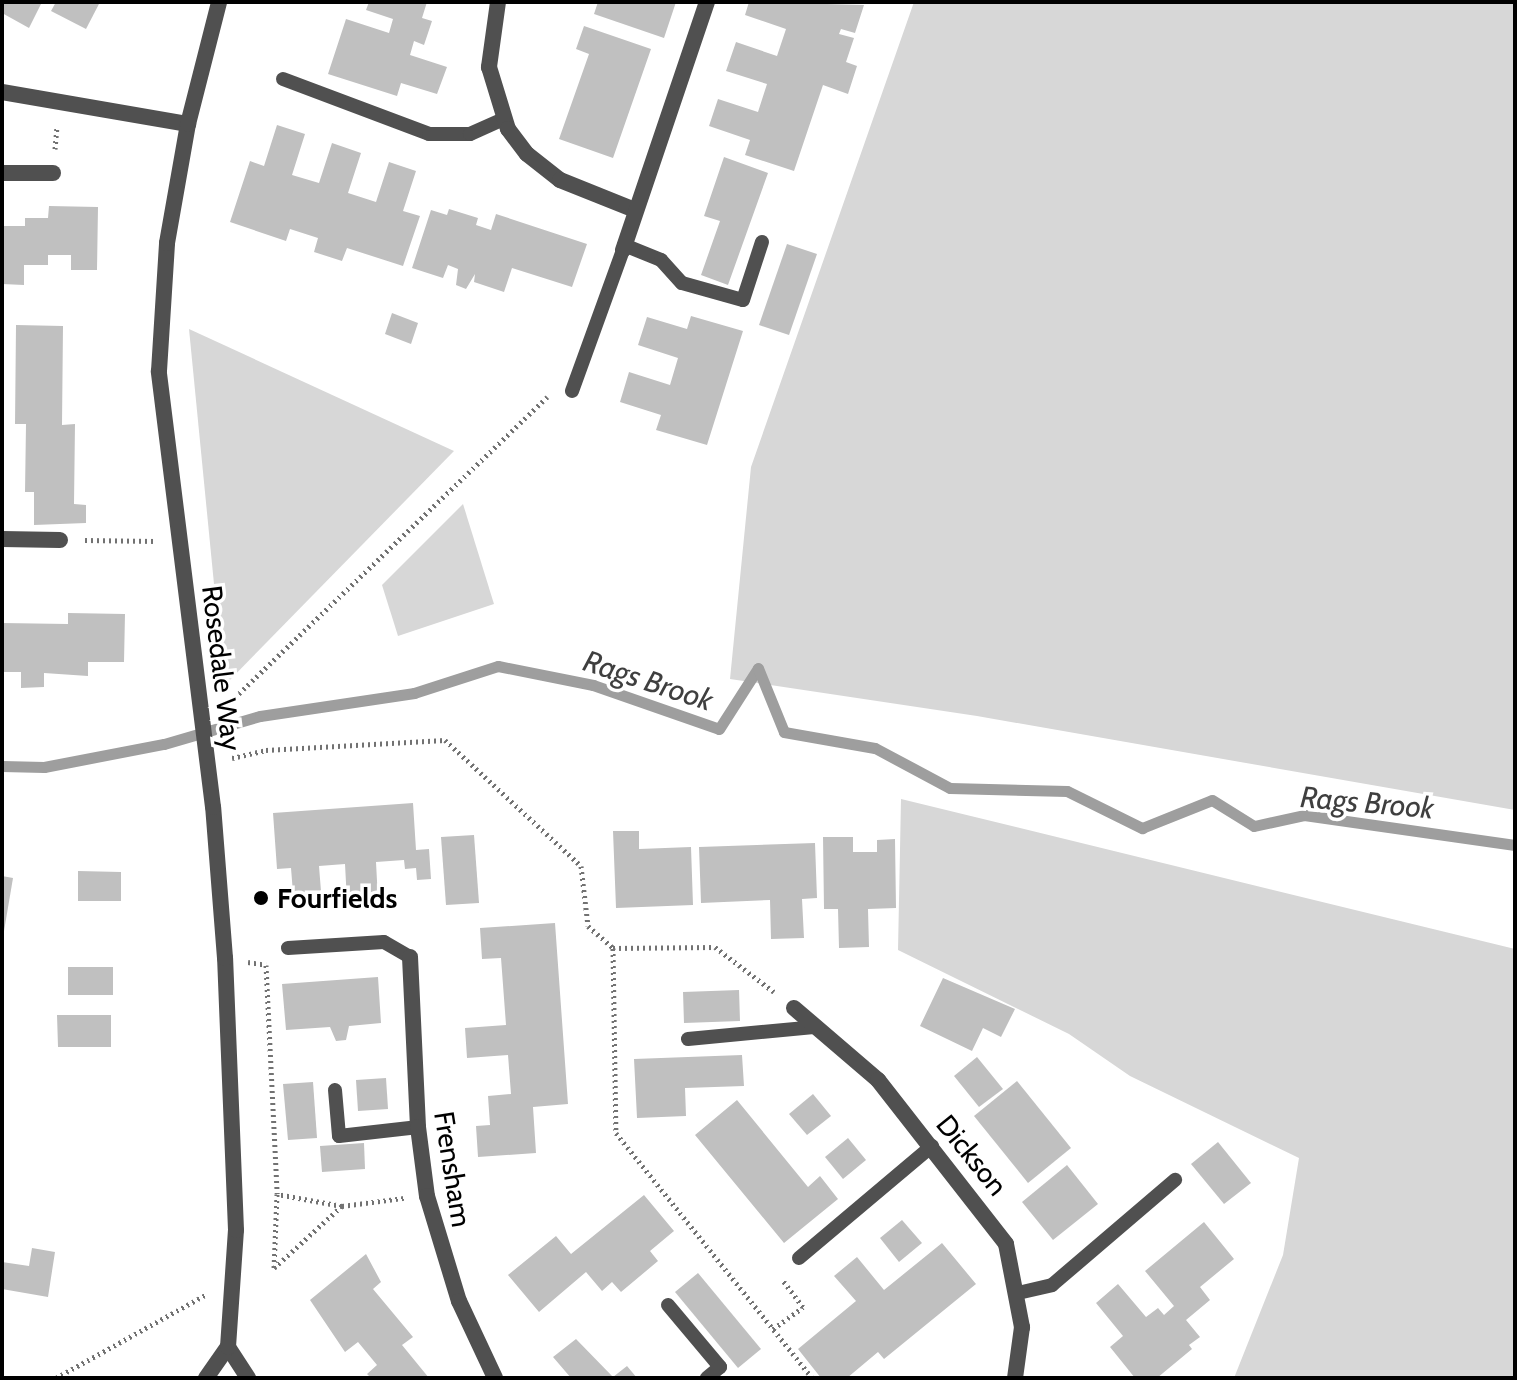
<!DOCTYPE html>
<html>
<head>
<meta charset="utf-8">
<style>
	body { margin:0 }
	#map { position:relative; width:1517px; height:1380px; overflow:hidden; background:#fff; font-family:Cabin,sans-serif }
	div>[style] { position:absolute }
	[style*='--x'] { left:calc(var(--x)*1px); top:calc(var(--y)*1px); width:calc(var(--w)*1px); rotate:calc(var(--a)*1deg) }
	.green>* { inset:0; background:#d7d7d7 }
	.stream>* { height:11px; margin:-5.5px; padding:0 5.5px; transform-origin:5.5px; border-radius:5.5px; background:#9e9e9e }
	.building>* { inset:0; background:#c0c0c0 }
	.path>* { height:5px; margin-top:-2.5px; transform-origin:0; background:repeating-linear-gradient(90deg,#727272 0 2px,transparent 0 6px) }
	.service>* { height:14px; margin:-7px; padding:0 7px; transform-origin:7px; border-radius:7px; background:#505050 }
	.minor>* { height:16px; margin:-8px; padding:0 8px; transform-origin:8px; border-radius:8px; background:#505050 }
	.dots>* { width:22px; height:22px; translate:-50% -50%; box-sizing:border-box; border:4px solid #fff; border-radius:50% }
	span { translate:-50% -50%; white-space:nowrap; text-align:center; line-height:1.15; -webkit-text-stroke:7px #fff; paint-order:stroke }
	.street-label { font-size:28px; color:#000 }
	.poi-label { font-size:28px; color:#000; font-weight:700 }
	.left { translate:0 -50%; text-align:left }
	.water-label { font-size:30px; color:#3f3f3f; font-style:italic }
	.frame { position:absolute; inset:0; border:4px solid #000; pointer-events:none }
</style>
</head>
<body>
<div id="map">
	<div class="green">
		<div style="clip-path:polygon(914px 2px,1515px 2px,1515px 810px,977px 716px,730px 679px,751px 467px)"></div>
		<div style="clip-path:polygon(189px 329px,454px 451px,224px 686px)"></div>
		<div style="clip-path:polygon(463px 504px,494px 604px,398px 636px,382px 585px)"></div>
		<div style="clip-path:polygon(901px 799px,1515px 949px,1515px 1378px,1234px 1378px,1283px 1255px,1299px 1158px,1130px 1076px,1069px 1034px,898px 950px)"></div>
	</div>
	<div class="stream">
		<div style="--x:2;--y:766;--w:42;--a:1.4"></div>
		<div style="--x:44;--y:767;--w:122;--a:-10.9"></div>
		<div style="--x:164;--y:744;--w:100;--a:-16.3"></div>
		<div style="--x:260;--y:716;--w:156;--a:-8.5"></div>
		<div style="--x:414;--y:693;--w:88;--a:-17.8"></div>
		<div style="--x:498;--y:666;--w:97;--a:11.3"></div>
		<div style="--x:593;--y:685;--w:133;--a:19.2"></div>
		<div style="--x:719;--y:729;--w:72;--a:-57.4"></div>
		<div style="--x:758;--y:668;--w:69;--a:67.9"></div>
		<div style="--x:784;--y:732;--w:92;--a:10"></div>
		<div style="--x:875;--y:748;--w:85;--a:28.1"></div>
		<div style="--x:950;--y:788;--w:117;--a:1.5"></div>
		<div style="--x:1067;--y:791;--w:84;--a:26.3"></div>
		<div style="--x:1142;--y:828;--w:75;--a:-21.8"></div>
		<div style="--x:1212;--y:800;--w:49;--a:31.8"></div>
		<div style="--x:1254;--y:826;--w:51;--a:-12.4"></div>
		<div style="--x:1304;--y:815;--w:213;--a:8.1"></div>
	</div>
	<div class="building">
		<div style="clip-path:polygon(2px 2px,42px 2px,29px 28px,2px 13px)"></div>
		<div style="clip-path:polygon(56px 2px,100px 2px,86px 29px,51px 11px)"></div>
		<div style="clip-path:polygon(369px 2px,427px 2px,422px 18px,432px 21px,424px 45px,414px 41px,410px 55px,447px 67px,437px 94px,401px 83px,397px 96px,328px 74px,346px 19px,389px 33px,393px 19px,366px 10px)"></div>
		<div style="clip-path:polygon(598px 2px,676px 2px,664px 38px,594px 14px)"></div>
		<div style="clip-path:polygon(749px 2px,864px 5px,855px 33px,841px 29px,839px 34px,854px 38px,846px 62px,857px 66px,848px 94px,823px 85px,794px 171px,745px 155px,750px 140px,709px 126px,718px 99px,758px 112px,767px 84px,726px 71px,736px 42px,777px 56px,786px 29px,745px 15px)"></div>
		<div style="clip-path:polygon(584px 26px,651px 49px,613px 158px,559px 139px,589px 54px,576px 49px)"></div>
		<div style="clip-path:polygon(277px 125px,305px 134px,292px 175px,319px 183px,332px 143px,361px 153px,348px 193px,376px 202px,389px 162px,416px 171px,403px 211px,420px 216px,403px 266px,347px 248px,342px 261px,314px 252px,318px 238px,290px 229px,286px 241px,230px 222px,250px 161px,264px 166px)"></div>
		<div style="clip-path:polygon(724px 157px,768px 173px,728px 285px,701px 275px,720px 221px,704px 216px)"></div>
		<div style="clip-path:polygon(49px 206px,98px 207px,97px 270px,71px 270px,71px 255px,48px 255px,48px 265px,24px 265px,24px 285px,2px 284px,2px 226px,25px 226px,25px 218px,48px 218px)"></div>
		<div style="clip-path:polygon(449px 209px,478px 218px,476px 225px,491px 230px,496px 214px,587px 244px,572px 287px,512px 268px,504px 292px,474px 282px,475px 274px,466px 289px,456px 285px,458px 269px,448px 265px,443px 278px,412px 268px,431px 210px,447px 215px)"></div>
		<div style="clip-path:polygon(787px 244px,817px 254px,789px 335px,759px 325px)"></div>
		<div style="clip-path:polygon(392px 313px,418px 323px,411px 344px,385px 334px)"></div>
		<div style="clip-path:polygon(691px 316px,743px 331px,707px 445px,656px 430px,661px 415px,620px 402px,629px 372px,670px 385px,678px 358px,638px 345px,647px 317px,687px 329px)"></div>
		<div style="clip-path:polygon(16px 325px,63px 326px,62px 425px,75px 424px,74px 504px,86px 505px,86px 523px,34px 525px,34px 492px,25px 492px,26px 424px,15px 424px)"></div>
		<div style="clip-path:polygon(68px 613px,125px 614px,124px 662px,88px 662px,88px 676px,44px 673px,44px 687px,21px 688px,21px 672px,2px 672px,2px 623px,68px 624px)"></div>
		<div style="clip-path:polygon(413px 803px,416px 850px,429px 849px,431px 879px,417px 880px,416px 868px,405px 869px,404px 860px,376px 862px,378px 900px,347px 902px,345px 864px,319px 866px,322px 904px,294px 906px,291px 868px,277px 869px,273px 813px)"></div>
		<div style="clip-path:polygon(613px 831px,639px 831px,639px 849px,691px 847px,693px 905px,616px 908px)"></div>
		<div style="clip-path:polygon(474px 835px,479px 903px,446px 905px,441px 837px)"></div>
		<div style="clip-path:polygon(823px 837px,853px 837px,853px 852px,877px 852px,877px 840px,895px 839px,896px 908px,868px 909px,869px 947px,839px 948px,838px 909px,824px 909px)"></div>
		<div style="clip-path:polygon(815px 843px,817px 898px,802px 899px,804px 938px,771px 939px,770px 900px,701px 903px,699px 847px)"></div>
		<div style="clip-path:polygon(78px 871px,121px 872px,121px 901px,78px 901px)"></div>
		<div style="clip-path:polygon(2px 876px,13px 878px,4px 931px,2px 931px)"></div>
		<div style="clip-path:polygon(555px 923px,568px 1104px,533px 1107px,536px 1153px,478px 1157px,476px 1126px,490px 1125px,488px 1096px,511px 1094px,508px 1055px,467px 1058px,465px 1028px,506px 1025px,501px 958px,482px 959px,480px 928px)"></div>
		<div style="clip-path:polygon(68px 967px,113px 967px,113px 995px,68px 995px)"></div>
		<div style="clip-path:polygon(378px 977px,381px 1023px,349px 1026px,346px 1040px,336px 1041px,330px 1027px,286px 1030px,282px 984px)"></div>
		<div style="clip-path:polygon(943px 978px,1015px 1009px,1001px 1037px,983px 1028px,972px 1051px,920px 1026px)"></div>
		<div style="clip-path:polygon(739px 990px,740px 1021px,684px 1023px,683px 992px)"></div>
		<div style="clip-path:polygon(57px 1015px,111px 1015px,111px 1047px,58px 1047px)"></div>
		<div style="clip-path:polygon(742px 1055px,744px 1086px,685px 1088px,686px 1116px,637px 1118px,634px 1059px)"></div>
		<div style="clip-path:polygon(977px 1057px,1003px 1089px,979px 1107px,954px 1076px)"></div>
		<div style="clip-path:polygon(386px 1078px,388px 1109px,358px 1111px,356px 1080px)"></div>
		<div style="clip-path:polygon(1017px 1081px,1071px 1148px,1028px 1183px,974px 1116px)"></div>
		<div style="clip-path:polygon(313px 1082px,317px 1138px,288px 1140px,283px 1084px)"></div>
		<div style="clip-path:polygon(813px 1094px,831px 1116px,807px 1135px,789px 1114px)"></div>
		<div style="clip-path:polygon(737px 1100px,808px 1187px,820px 1176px,838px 1199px,784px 1243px,695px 1135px)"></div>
		<div style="clip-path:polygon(848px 1138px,866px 1160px,843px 1179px,825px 1157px)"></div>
		<div style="clip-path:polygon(1218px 1142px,1251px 1183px,1224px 1204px,1191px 1164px)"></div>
		<div style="clip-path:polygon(364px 1143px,365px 1169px,322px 1172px,320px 1146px)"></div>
		<div style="clip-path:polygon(1067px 1165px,1098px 1204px,1053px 1240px,1022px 1202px)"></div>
		<div style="clip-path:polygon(644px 1195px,674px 1231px,650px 1251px,658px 1261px,621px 1292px,612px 1282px,602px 1291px,586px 1272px,539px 1312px,508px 1275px,556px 1236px,571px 1254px)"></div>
		<div style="clip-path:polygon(902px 1220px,922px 1243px,899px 1262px,880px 1238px)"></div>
		<div style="clip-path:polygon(1204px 1222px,1234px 1259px,1200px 1287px,1210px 1300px,1186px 1320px,1200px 1337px,1189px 1345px,1192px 1349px,1157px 1378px,1135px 1378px,1110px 1347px,1123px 1336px,1096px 1303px,1118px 1284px,1146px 1317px,1158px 1308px,1164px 1315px,1174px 1306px,1145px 1271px)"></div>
		<div style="clip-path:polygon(942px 1243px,976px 1284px,884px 1359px,878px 1352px,847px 1378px,821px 1378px,798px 1349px,856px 1301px,834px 1276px,857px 1257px,884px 1290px)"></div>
		<div style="clip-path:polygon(32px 1248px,55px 1252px,48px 1297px,2px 1289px,2px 1262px,29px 1266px)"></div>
		<div style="clip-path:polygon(366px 1254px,381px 1282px,373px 1289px,413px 1337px,402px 1345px,429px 1378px,371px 1378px,367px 1374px,377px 1365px,358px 1342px,345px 1352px,310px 1300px)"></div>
		<div style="clip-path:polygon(698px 1273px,761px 1349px,738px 1368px,675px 1292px)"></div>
		<div style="clip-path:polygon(576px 1339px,613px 1377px,627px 1366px,637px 1378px,571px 1378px,553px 1357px)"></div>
	</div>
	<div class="path">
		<div style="--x:55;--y:149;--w:22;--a:-85"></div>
		<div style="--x:85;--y:540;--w:70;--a:0.8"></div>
		<div style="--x:226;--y:706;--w:446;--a:-43.9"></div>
		<div style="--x:232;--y:758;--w:35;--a:-13"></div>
		<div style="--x:266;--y:750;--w:179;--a:-3.2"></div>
		<div style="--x:445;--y:740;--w:185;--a:42.8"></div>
		<div style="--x:581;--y:866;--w:60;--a:83.3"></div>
		<div style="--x:588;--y:926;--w:33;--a:41"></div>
		<div style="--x:613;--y:948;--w:102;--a:-0.6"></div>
		<div style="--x:715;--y:947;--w:74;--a:37.3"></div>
		<div style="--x:613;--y:948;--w:185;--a:89.1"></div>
		<div style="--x:616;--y:1133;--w:314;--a:51.3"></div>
		<div style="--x:248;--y:962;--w:18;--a:9"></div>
		<div style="--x:266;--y:965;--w:229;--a:87.2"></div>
		<div style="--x:342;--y:1206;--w:66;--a:-169.5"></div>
		<div style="--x:277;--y:1194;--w:74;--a:92.3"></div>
		<div style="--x:274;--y:1268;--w:92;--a:-42.4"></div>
		<div style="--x:342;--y:1206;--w:63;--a:-7.4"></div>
		<div style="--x:773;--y:1329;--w:37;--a:-36"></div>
		<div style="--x:803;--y:1307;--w:35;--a:-127"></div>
		<div style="--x:56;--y:1378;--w:171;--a:-29.1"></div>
	</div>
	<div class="service">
		<div style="--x:283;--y:79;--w:156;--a:20.6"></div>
		<div style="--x:429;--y:134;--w:41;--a:0"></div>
		<div style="--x:470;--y:134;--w:37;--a:-24"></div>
		<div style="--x:624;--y:245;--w:40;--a:22"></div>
		<div style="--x:661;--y:260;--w:31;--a:48"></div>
		<div style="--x:682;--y:283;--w:63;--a:15.6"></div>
		<div style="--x:743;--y:300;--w:61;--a:-71.9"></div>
		<div style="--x:572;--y:391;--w:150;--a:-70.1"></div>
		<div style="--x:288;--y:948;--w:96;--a:-3.6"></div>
		<div style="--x:384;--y:942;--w:30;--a:30"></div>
		<div style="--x:688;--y:1039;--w:129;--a:-5.4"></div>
		<div style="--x:335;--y:1090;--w:46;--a:85"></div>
		<div style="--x:339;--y:1136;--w:80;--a:-6.5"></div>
		<div style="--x:799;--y:1258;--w:174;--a:-40.1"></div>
		<div style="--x:1018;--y:1293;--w:35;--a:-13"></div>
		<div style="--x:1052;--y:1285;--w:162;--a:-40.5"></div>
		<div style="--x:668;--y:1305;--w:81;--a:50"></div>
		<div style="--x:720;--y:1367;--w:17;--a:140"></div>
	</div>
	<div class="minor">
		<div style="--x:498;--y:2;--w:66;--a:97.9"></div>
		<div style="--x:489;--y:67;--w:65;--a:73"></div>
		<div style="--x:508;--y:129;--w:31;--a:53"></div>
		<div style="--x:527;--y:154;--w:42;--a:38.2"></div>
		<div style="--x:560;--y:180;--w:81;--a:21.8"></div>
		<div style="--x:2;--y:92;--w:189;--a:9.8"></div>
		<div style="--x:2;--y:173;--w:51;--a:0"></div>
		<div style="--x:623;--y:250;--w:262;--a:-71.3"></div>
		<div style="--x:2;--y:539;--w:58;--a:1"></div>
		<div style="--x:410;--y:957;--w:170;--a:87.3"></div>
		<div style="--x:418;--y:1127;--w:70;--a:82.6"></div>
		<div style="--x:427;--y:1196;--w:110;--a:73.1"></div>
		<div style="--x:459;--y:1301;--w:85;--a:64.9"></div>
		<div style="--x:794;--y:1008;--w:111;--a:40.6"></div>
		<div style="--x:878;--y:1080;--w:208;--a:52"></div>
		<div style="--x:1006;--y:1244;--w:85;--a:79.1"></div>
		<div style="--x:1022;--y:1327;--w:51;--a:97.8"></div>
		<div style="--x:228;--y:1347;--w:37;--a:57"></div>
		<div style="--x:206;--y:1378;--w:38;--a:-55"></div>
		<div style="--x:228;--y:1347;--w:117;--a:-86.1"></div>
		<div style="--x:236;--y:1230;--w:272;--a:-92.3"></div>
		<div style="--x:225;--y:958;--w:151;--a:-94.5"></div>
		<div style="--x:213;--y:807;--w:439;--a:-97.1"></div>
		<div style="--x:159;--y:371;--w:128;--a:-86.4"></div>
		<div style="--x:167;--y:243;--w:121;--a:-80"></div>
		<div style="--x:188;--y:124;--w:126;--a:-75.7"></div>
	</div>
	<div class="dots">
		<div style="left:261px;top:898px;background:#000"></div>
	</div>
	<div class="street-label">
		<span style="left:222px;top:668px;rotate:83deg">Rosedale Way</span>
		<span style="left:972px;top:1155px;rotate:51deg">Dickson</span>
		<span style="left:453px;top:1169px;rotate:81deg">Frensham</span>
	</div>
	<div class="poi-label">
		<span class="left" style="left:277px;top:898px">Fourfields</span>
	</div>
	<div class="water-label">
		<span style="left:648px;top:681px;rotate:18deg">Rags Brook</span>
		<span style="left:1367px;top:803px;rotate:5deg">Rags Brook</span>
	</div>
	<div class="frame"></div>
</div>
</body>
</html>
